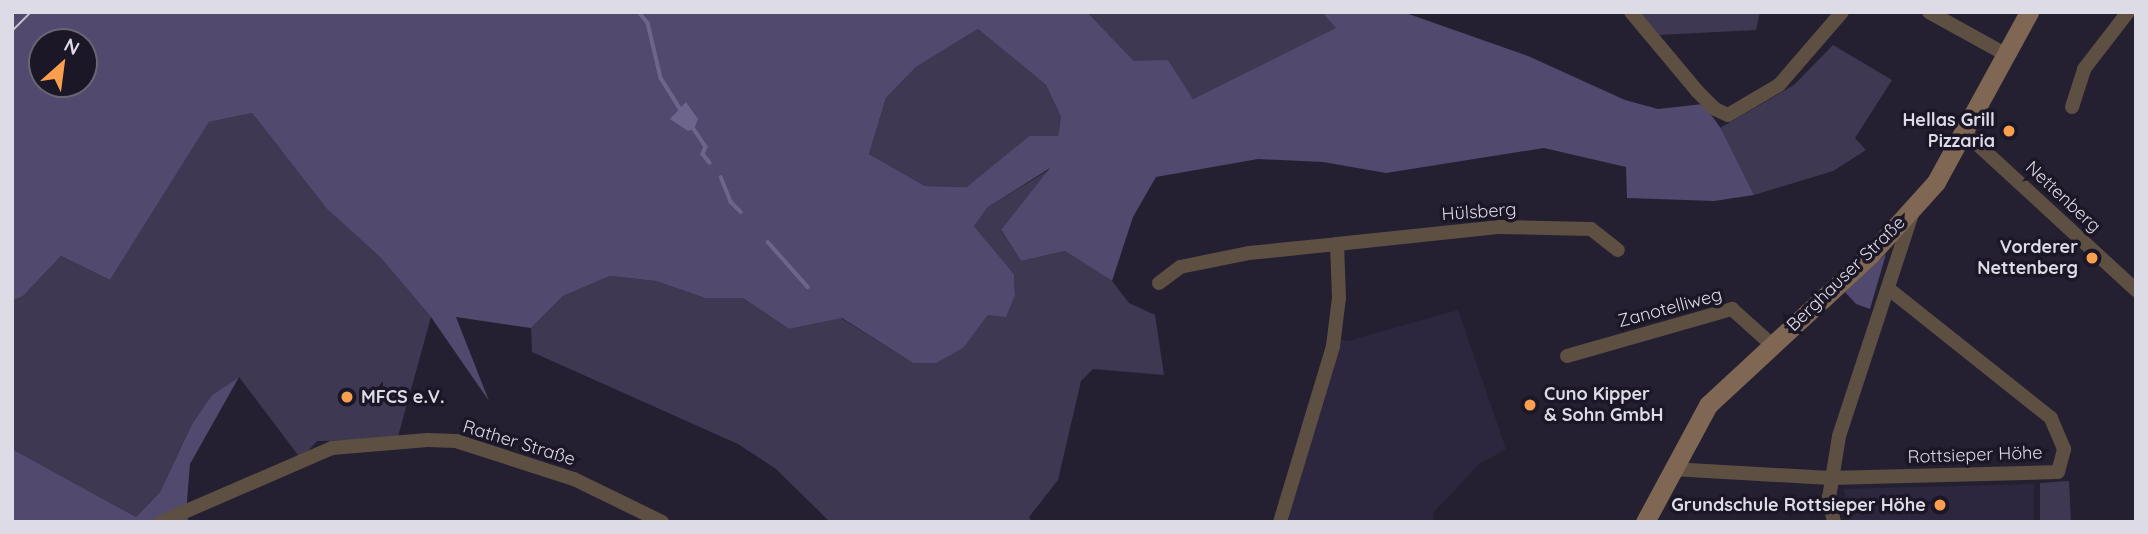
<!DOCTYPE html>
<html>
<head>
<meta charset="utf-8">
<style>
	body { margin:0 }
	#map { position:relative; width:2148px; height:534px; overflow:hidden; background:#242031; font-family:Quicksand,sans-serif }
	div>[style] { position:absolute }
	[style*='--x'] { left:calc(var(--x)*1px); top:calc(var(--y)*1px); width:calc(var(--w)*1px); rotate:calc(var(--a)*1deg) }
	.built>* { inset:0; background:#2c273e }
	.green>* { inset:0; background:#3e3853 }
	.forest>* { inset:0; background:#51496e }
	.water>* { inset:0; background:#6e658c }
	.stream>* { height:3.5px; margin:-1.75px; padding:0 1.75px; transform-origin:1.75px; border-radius:1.75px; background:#6e658c }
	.street>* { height:14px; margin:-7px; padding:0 7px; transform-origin:7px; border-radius:7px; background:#5e4f43 }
	.secondary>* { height:19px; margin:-9.5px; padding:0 9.5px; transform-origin:9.5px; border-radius:9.5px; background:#7f6754 }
	.tram>* { height:2px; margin:-1px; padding:0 1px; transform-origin:1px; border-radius:1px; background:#c5c2ce }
	.dots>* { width:19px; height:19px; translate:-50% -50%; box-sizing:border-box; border:4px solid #1b1727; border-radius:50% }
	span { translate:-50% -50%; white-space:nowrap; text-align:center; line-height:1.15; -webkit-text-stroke:7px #1b1727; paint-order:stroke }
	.poi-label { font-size:18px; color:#dddbe6; font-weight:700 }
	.right { translate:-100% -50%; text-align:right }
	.left { translate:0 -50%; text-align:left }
	.street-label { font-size:18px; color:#dddbe6 }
	.frame { position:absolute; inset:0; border:14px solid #dddbe6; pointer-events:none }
	.north { position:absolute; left:28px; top:28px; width:70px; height:70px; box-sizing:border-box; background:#1b1727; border:2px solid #696573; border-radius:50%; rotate:28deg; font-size:19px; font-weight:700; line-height:28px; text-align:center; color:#dddbe6 }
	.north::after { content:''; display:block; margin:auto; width:24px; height:32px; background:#f99f4d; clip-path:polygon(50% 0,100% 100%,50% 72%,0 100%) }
</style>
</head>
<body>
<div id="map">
	<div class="built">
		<div style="clip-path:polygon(1458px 310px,1506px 449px,1479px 464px,1433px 513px,1433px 522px,1288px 522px,1338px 339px,1348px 341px)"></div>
		<div style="clip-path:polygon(2034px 484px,2034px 522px,1849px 522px,1844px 489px)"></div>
	</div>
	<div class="green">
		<div style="clip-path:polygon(1087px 12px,1322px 12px,1337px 28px,1193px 99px,1168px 61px,1134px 61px)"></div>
		<div style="clip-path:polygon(1639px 12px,1760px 12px,1756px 30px,1659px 35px)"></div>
		<div style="clip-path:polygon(978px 29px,1046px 85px,1061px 117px,1058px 136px,1029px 136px,968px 187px,925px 186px,869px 154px,886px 98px,916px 67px)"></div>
		<div style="clip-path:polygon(1833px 45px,1892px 80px,1855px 138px,1866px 150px,1833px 171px,1754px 195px,1720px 128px,1794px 85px)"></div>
		<div style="clip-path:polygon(252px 113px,327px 209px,380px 257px,431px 317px,397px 440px,317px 441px,301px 459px,239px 377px,212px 395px,192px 424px,160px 492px,136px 517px,12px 449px,12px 301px,23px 296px,61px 256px,110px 280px,209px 122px)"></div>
		<div style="clip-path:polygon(1052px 168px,1001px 231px,1021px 261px,1065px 251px,1112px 281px,1129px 303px,1155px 315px,1164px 375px,1093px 369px,1081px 381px,1058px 480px,1029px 517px,1032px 522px,830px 522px,776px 469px,738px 444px,532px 352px,531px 328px,563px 296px,610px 276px,656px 281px,705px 298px,743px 298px,789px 329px,841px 318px,913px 363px,962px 348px,988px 315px,1015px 295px,1014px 274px,974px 226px,988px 207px)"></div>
		<div style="clip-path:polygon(2069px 481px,2071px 522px,2040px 522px,2040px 483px)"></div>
	</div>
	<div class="forest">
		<div style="clip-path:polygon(evenodd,12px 12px,1087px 12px,1134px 61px,1168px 60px,1193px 99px,1336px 28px,1322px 12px,1403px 12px,1528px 56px,1625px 100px,1658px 109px,1703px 104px,1720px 127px,1754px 195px,1714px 201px,1627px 198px,1626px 167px,1544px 148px,1386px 173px,1323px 162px,1258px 159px,1156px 177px,1133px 217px,1112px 281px,1065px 251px,1021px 261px,1001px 230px,1050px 168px,988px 207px,974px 226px,1014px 274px,1015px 295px,1006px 317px,988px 315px,963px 348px,936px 363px,913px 363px,842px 318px,789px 329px,743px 298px,705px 298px,656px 281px,610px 276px,563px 296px,531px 328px,456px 317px,489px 401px,431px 317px,380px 257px,327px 209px,252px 113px,209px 122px,110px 280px,61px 256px,23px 296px,12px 301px,12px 12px,978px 29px,1046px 85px,1061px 117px,1058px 136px,1029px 136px,967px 187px,925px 186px,869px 154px,886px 98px,916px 67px,978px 29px,12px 12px,42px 42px,84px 42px,84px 84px,42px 84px,42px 42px)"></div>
		<div style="clip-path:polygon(1886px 254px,1870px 309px,1856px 304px,1845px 292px)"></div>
		<div style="clip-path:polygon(239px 377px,190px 464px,186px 513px,189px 522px,12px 522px,12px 449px,136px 517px,160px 492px,192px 424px,212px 395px)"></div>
	</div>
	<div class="water">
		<div style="clip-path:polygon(686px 102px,698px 119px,694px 129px,688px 131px,670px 119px)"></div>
	</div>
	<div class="stream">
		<div style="--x:639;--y:12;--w:14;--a:51"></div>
		<div style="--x:648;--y:23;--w:57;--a:76.7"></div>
		<div style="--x:661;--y:78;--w:39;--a:58"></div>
		<div style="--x:692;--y:126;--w:25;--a:56"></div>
		<div style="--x:706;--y:147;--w:8;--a:113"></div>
		<div style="--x:703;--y:154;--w:11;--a:52"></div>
		<div style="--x:721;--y:177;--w:27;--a:68"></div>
		<div style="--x:731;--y:202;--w:14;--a:45"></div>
		<div style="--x:768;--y:242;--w:60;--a:48.4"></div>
	</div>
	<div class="street">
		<div style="--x:1631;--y:12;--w:103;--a:50.1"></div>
		<div style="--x:1697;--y:91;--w:25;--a:45"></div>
		<div style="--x:1715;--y:109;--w:14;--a:25"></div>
		<div style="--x:1728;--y:115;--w:59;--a:-30.5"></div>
		<div style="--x:1779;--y:85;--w:96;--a:-49.2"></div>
		<div style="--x:1929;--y:12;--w:87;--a:28.9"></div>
		<div style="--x:2072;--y:107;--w:40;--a:-72"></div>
		<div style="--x:2084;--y:69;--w:72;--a:-52.3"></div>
		<div style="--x:1963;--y:131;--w:235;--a:42.6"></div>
		<div style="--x:1159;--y:283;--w:26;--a:-37"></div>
		<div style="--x:1180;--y:267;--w:70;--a:-11.5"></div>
		<div style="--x:1249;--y:253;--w:88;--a:-5.8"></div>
		<div style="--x:1567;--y:356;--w:172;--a:-15.9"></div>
		<div style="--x:1732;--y:309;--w:52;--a:41.9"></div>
		<div style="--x:1672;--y:469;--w:158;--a:3.3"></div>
		<div style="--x:1830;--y:478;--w:228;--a:-1.5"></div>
		<div style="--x:2058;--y:472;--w:24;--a:-75"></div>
		<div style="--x:2064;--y:449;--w:34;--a:-113"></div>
		<div style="--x:2051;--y:418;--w:207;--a:-141.5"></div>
		<div style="--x:161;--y:522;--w:186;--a:-23.4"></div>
		<div style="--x:332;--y:448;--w:96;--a:-4.8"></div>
		<div style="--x:428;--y:440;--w:28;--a:2"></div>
		<div style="--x:456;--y:441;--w:124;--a:17.9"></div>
		<div style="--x:574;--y:479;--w:98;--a:26"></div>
		<div style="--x:1280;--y:522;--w:184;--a:-73.2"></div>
		<div style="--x:1333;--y:346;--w:48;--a:-82.9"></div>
		<div style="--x:1339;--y:298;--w:54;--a:-92.1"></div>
		<div style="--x:1337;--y:244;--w:164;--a:-6"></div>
		<div style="--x:1500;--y:227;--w:91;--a:1.3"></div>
		<div style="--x:1591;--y:229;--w:34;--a:38"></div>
		<div style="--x:1834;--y:522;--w:25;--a:-102"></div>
		<div style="--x:1829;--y:498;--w:63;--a:-80.8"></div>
		<div style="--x:1839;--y:436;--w:237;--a:-71.8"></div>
	</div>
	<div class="secondary">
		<div style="--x:1645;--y:522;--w:133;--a:-61.7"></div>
		<div style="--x:1708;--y:405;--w:222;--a:-42.8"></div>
		<div style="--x:1871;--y:254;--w:97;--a:-47.9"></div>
		<div style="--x:1936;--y:182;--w:194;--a:-61.3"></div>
	</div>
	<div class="tram">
		<div style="--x:12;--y:31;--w:27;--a:-45"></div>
	</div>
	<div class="dots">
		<div style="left:2009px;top:131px;background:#f99f4d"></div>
		<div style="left:2092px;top:258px;background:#f99f4d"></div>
		<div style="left:347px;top:397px;background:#f99f4d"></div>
		<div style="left:1530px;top:405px;background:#f99f4d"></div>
		<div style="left:1940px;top:505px;background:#f99f4d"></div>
	</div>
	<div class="poi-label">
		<span class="right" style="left:1995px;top:131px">Hellas Grill<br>Pizzaria</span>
		<span class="right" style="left:2078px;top:258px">Vorderer<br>Nettenberg</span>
		<span class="left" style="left:1544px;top:405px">Cuno Kipper<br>&amp; Sohn GmbH</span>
		<span class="left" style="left:361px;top:397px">MFCS e.V.</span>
		<span class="right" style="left:1926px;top:505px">Grundschule Rottsieper Höhe</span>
	</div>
	<div class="street-label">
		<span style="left:2063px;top:197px;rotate:43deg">Nettenberg</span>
		<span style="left:1479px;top:212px;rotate:-4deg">Hülsberg</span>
		<span style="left:1846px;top:274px;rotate:-44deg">Berghauser Straße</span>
		<span style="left:1670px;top:308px;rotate:-15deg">Zanotelliweg</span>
		<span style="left:519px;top:443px;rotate:17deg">Rather Straße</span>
		<span style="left:1975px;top:455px;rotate:-2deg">Rottsieper Höhe</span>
	</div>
	<div class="frame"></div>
	<div class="north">N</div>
</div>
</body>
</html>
